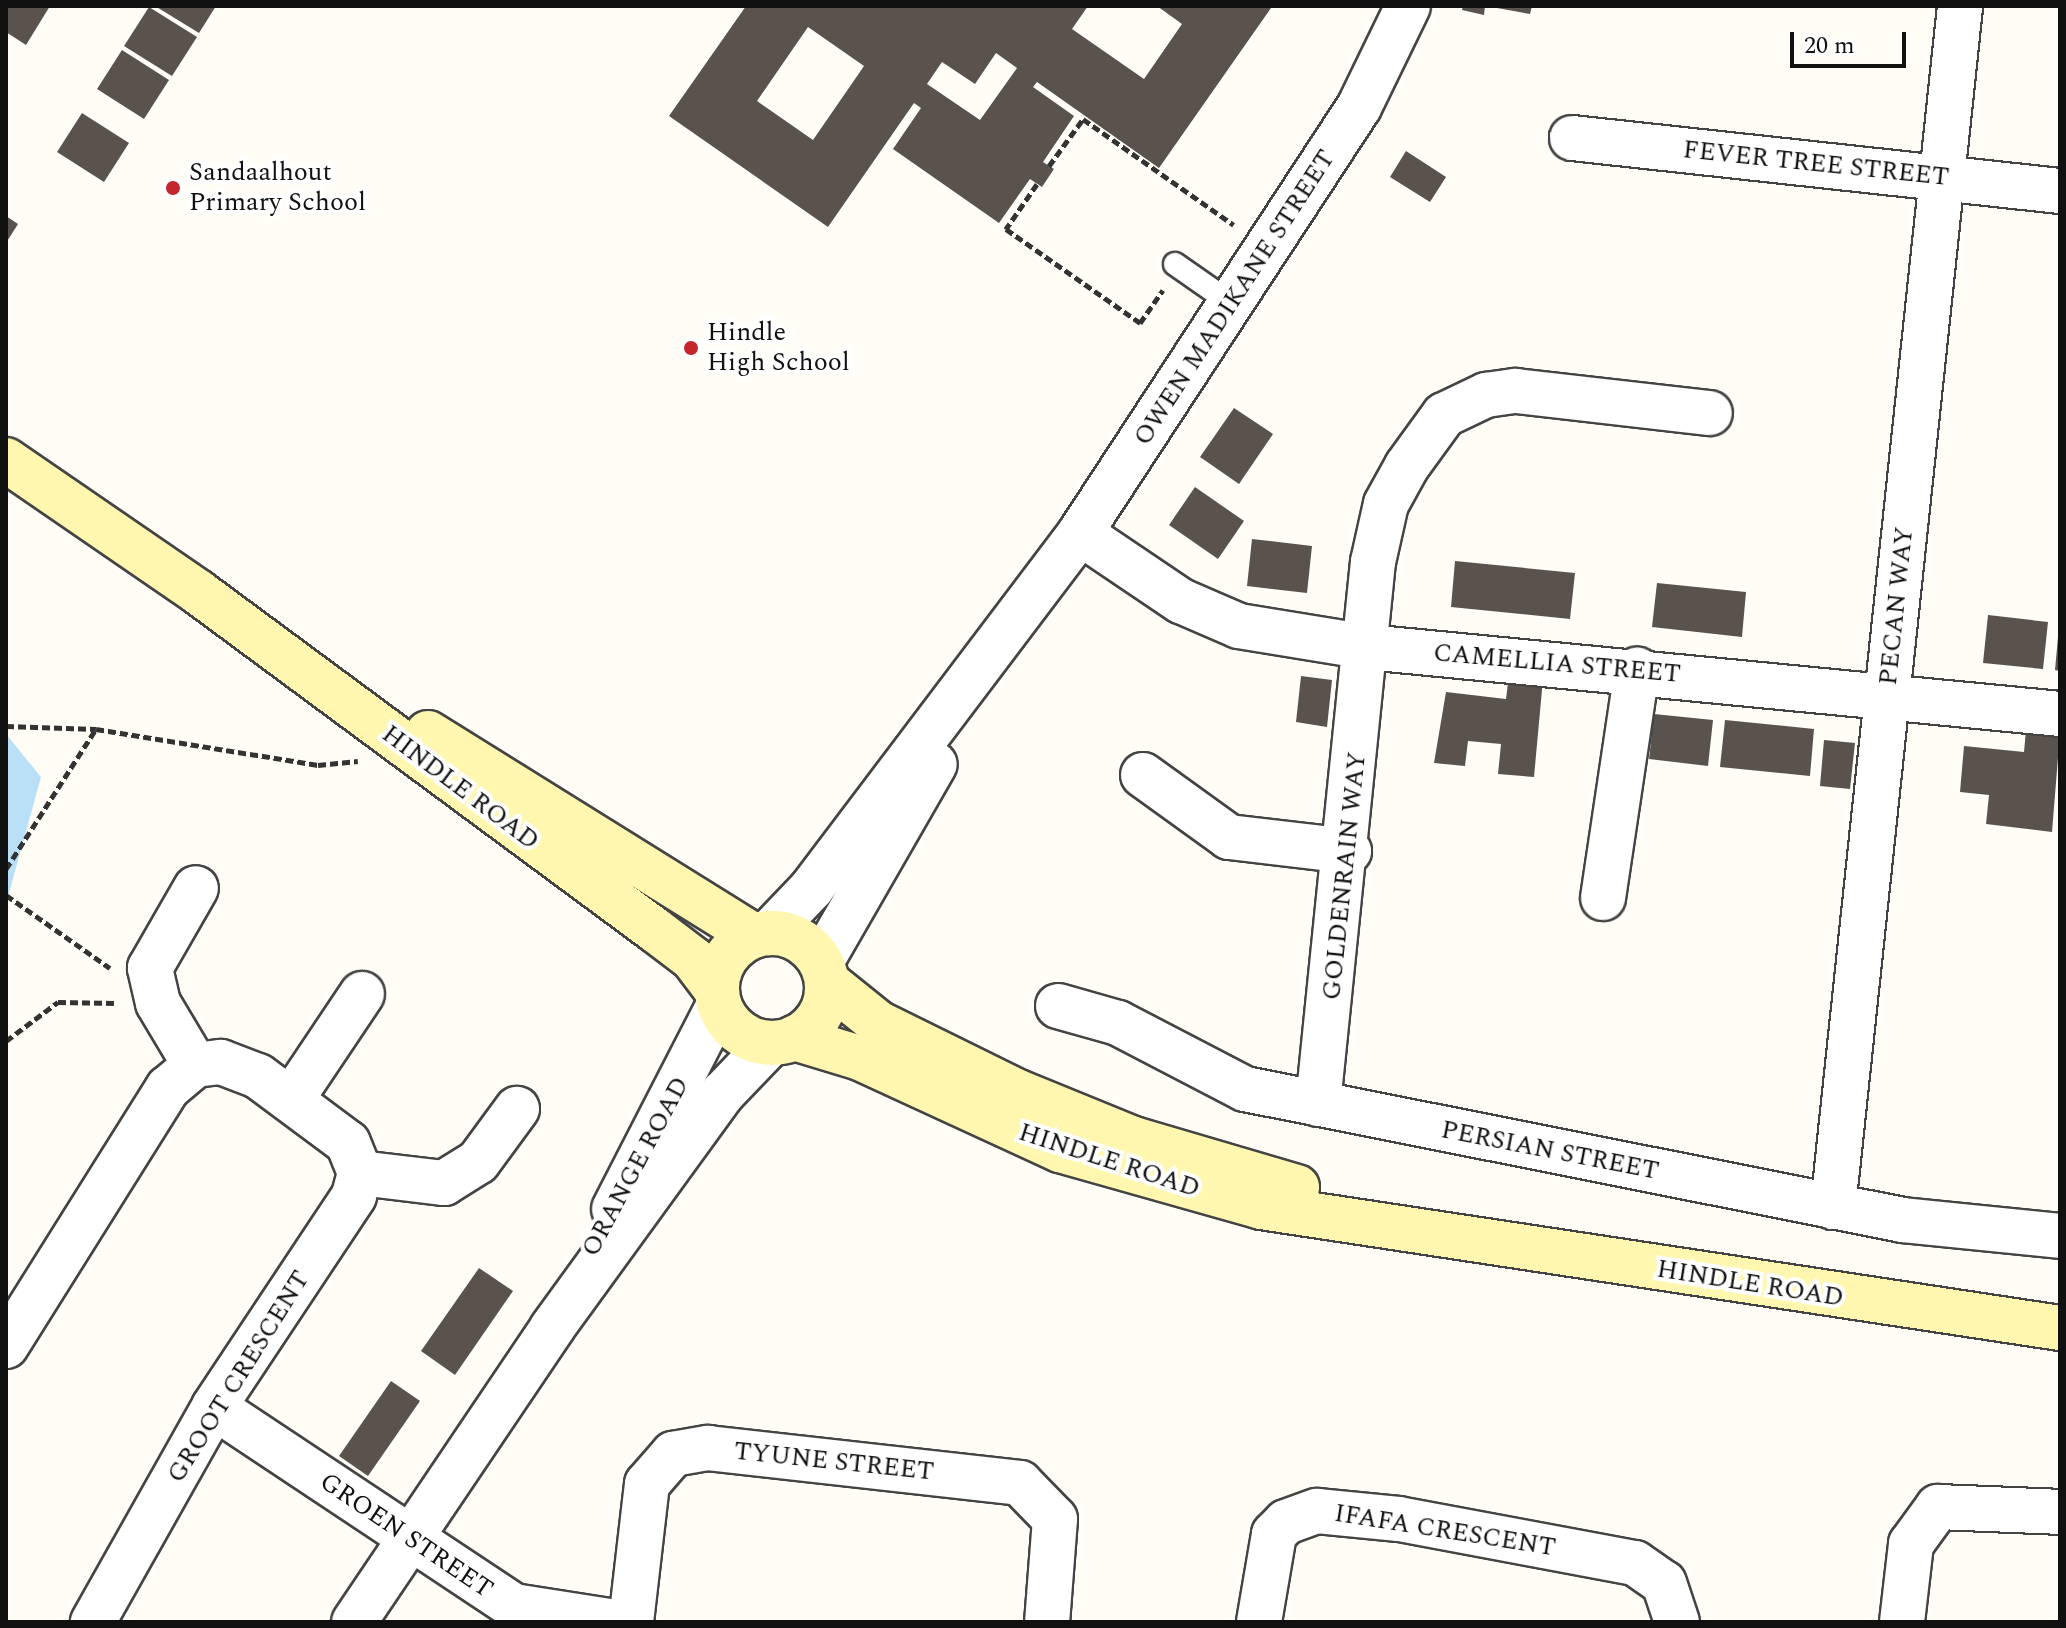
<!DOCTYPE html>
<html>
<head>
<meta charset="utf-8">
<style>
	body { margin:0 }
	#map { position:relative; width:2066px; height:1628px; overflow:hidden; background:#fffdf5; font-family:Spectral,serif }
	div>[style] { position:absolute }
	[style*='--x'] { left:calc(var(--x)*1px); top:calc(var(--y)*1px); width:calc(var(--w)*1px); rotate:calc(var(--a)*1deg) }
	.water>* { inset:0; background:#b9e0f7 }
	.building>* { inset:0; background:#5a524d }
	.path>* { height:5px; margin-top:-2.5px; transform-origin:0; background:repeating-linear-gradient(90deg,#333 0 8px,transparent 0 12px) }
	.roads { filter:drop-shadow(2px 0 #444) drop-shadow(-2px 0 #444) drop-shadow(0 2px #444) drop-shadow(0 -2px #444) }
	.service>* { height:22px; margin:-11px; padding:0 11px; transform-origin:11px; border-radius:11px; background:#fff }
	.minor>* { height:44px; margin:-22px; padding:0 22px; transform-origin:22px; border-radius:22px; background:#fff }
	.tertiary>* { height:44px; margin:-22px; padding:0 22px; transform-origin:22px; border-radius:22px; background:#fff }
	.secondary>* { height:44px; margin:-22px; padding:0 22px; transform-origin:22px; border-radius:22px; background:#fff6b0 }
	.secondary>.ring { margin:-22px; padding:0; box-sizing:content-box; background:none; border:44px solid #fff6b0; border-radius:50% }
	.dots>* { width:22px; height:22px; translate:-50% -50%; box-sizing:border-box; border:4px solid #fff; border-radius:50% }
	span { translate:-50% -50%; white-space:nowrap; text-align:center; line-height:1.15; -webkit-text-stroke:8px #fff; paint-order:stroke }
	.street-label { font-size:26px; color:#111 }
	.poi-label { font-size:26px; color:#111 }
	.left { translate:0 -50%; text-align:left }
	.frame { position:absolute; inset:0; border:8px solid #111; pointer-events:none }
	.scale { position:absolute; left:1790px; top:32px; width:116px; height:36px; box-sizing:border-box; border:4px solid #111; border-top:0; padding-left:10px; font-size:24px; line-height:28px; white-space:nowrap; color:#111; -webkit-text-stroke:6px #fff; paint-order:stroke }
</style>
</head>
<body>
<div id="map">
	<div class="water">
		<div style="clip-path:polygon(6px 734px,41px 777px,6px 904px)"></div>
	</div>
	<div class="building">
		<div style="clip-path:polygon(6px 6px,50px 6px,26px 45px,6px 32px)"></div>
		<div style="clip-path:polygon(155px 6px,216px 6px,199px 33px)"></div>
		<div style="clip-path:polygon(evenodd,746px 6px,1088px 6px,1072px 29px,1144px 79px,1182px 24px,1157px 6px,1271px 8px,1159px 168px,1037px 82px,1033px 87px,1074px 116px,1043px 162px,1054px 169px,1042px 187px,1030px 179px,999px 223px,893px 149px,921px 108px,914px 103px,828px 227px,669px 116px,746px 6px,808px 27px,864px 66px,813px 140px,757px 101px,808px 27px,746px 6px,996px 53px,1017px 68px,980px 120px,927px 84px,942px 62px,975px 84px,996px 53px)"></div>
		<div style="clip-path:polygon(1463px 6px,1485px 6px,1484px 15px,1462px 10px)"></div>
		<div style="clip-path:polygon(1486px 6px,1532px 6px,1530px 14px)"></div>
		<div style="clip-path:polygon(149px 7px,197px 37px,172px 76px,124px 46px)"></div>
		<div style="clip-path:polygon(122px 50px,169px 80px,144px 119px,97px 89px)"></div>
		<div style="clip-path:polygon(82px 113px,129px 143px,104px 182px,57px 152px)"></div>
		<div style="clip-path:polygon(1406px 151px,1446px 177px,1430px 202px,1390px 177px)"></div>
		<div style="clip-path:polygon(6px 216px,18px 224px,6px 243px)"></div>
		<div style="clip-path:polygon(1234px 408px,1273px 434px,1239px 484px,1200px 457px)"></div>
		<div style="clip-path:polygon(1195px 487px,1244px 521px,1218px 559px,1169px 525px)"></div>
		<div style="clip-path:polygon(1252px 539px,1312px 546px,1307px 593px,1247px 586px)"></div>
		<div style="clip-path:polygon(1455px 561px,1575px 573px,1570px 619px,1451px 607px)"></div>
		<div style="clip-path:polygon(1657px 583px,1746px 592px,1742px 637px,1652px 627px)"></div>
		<div style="clip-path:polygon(1988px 615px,2048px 622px,2043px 669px,1983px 663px)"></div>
		<div style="clip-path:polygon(2058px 637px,2060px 637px,2060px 671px,2055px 670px)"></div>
		<div style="clip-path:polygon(1509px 675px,1543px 679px,1534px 777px,1498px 774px,1501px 744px,1468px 741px,1465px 766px,1434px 763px,1446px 692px,1506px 699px)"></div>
		<div style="clip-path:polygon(1301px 676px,1332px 680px,1327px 727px,1296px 722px)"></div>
		<div style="clip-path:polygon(1654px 714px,1713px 720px,1708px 766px,1649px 759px)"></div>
		<div style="clip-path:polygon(1725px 720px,1814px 729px,1810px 776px,1720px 767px)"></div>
		<div style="clip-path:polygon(2026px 730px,2060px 733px,2052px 832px,1986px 824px,1989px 795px,1960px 792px,1964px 746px,2024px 752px)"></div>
		<div style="clip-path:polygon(1824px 740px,1855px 743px,1850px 789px,1820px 786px)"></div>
		<div style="clip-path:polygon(479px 1268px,513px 1291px,455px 1375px,421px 1351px)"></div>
		<div style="clip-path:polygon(391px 1381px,420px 1401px,368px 1476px,339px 1456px)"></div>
	</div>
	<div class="path">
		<div style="--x:1049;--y:166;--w:58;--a:-54.1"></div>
		<div style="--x:1083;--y:119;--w:184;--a:35.1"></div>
		<div style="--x:1037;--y:184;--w:55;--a:124.6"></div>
		<div style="--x:1006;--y:229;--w:164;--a:35"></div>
		<div style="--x:1140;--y:323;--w:40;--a:-55.1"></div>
		<div style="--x:6;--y:726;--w:90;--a:1.9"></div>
		<div style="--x:6;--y:869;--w:166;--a:-57.3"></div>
		<div style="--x:96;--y:729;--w:225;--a:9.2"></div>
		<div style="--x:318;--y:765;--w:40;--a:-5.7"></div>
		<div style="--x:6;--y:895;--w:127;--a:35.1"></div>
		<div style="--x:6;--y:1041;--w:65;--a:-36.9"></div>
		<div style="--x:58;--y:1002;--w:58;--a:1"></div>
	</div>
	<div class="roads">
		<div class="service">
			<div style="--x:1175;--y:264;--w:68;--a:34.9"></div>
		</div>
		<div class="minor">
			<div style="--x:1572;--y:138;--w:491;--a:6.2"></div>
			<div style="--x:1080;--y:533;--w:122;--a:34"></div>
			<div style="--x:1181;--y:601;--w:63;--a:23.3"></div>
			<div style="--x:1239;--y:626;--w:130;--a:9.3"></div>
			<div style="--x:1367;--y:647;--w:696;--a:5.52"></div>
			<div style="--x:1143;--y:775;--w:106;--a:35.8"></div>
			<div style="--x:1229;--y:837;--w:121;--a:6.7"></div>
			<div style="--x:1603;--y:898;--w:231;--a:-81.5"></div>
			<div style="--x:1058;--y:1006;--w:62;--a:15.8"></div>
			<div style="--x:1118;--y:1023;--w:143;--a:27.5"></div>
			<div style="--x:1245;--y:1089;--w:671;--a:11.26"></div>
			<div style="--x:1903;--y:1220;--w:158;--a:5.8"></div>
			<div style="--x:195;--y:1065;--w:72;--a:-120.8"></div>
			<div style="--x:158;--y:1003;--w:36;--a:-103"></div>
			<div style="--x:150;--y:968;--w:92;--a:-60.1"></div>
			<div style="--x:293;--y:1097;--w:124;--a:-56.2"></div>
			<div style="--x:1318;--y:1104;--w:545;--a:-84.21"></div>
			<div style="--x:1373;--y:562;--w:59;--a:-77.4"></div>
			<div style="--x:1386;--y:504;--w:43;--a:-61.1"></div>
			<div style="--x:1407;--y:466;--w:63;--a:-54"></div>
			<div style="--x:1444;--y:415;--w:47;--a:-25.5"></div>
			<div style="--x:1486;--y:395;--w:30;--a:-8"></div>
			<div style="--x:1516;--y:391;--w:195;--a:6.5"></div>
			<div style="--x:360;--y:1173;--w:85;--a:6.8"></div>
			<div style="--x:444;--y:1183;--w:40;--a:-32"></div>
			<div style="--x:478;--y:1162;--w:66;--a:-53.7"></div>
			<div style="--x:1833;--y:1207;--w:1208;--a:-83.96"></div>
			<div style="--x:614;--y:1209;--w:229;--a:-62.8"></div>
			<div style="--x:6;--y:1346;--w:305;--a:-57.9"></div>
			<div style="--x:168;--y:1088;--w:35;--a:-40"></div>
			<div style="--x:195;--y:1065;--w:26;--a:-7"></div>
			<div style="--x:221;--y:1062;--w:40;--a:21"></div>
			<div style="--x:258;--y:1076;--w:112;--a:36.7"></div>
			<div style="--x:348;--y:1143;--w:32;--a:68"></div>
			<div style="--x:360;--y:1173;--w:24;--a:105"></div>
			<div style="--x:354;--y:1196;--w:253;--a:123.6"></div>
			<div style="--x:214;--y:1407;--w:247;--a:119.4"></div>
			<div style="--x:214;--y:1407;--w:359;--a:33.6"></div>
			<div style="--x:513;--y:1606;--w:103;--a:8.9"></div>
			<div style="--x:354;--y:1622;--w:354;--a:-56"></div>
			<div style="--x:552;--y:1328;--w:291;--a:-54"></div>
			<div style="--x:723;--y:1093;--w:69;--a:-46.2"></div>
			<div style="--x:631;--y:1622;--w:139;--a:-83.4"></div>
			<div style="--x:647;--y:1484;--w:40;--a:-49"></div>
			<div style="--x:673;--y:1454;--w:36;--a:-10"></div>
			<div style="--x:708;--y:1448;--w:314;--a:6.4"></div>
			<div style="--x:1020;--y:1483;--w:50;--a:45.8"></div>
			<div style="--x:1055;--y:1519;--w:103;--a:94.4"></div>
			<div style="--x:1259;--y:1622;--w:89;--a:-80.3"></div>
			<div style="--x:1274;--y:1534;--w:17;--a:-45"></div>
			<div style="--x:1286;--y:1522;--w:33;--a:-20"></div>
			<div style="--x:1317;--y:1511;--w:82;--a:5.6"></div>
			<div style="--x:1399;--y:1519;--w:240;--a:10.6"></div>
			<div style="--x:1635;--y:1563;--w:35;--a:35"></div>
			<div style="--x:1664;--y:1583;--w:41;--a:71.6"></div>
			<div style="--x:1902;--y:1622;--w:79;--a:-83.4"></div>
			<div style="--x:1911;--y:1544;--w:46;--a:-53.9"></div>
			<div style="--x:1938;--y:1507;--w:122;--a:2.3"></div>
		</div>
		<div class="tertiary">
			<div style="--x:769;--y:933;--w:61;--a:-46.3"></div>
			<div style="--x:811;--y:889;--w:446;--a:-52.9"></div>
			<div style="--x:1080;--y:533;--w:509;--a:-56.78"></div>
			<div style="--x:1359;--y:107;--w:112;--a:-64.1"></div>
			<div style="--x:821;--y:962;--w:228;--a:-60.1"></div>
		</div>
		<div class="secondary">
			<div style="--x:6;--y:460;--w:233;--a:34.5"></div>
			<div style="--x:198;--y:592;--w:568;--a:36.49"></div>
			<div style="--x:655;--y:930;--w:48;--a:37.3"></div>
			<div style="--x:693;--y:959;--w:38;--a:53"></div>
			<div style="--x:428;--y:733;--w:383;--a:31.9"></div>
			<div class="ring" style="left:717px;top:933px;width:66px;height:66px"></div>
			<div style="--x:827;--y:982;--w:65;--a:38.8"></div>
			<div style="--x:878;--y:1023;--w:156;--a:26.2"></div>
			<div style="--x:1018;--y:1092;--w:125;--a:22.1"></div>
			<div style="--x:1134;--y:1139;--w:170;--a:16.4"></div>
			<div style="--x:794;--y:1038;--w:69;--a:16.9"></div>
			<div style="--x:860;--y:1058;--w:220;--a:24.7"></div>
			<div style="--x:1060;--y:1150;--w:209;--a:15.8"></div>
			<div style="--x:1261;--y:1207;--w:808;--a:8.61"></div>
		</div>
	</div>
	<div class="dots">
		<div style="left:173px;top:188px;background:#c4262e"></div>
		<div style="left:691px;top:348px;background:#c4262e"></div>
	</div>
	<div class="street-label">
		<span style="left:1816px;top:164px;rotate:6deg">FEVER TREE STREET</span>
		<span style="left:1235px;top:298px;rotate:-57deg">OWEN MADIKANE STREET</span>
		<span style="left:1897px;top:606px;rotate:-84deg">PECAN WAY</span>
		<span style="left:1557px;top:664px;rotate:5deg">CAMELLIA STREET</span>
		<span style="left:460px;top:788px;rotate:37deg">HINDLE ROAD</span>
		<span style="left:1345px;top:876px;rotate:-84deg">GOLDENRAIN WAY</span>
		<span style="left:1550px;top:1151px;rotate:11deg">PERSIAN STREET</span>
		<span style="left:1109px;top:1161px;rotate:18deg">HINDLE ROAD</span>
		<span style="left:636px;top:1167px;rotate:-62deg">ORANGE ROAD</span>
		<span style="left:1750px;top:1284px;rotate:9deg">HINDLE ROAD</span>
		<span style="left:239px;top:1377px;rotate:-58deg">GROOT CRESCENT</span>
		<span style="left:834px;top:1462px;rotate:6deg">TYUNE STREET</span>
		<span style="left:1445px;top:1531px;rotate:9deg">IFAFA CRESCENT</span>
		<span style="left:406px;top:1536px;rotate:34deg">GROEN STREET</span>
	</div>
	<div class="poi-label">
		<span class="left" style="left:189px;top:188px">Sandaalhout<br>Primary School</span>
		<span class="left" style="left:707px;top:348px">Hindle<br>High School</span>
	</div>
	<div class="frame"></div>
	<div class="scale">20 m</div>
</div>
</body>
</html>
